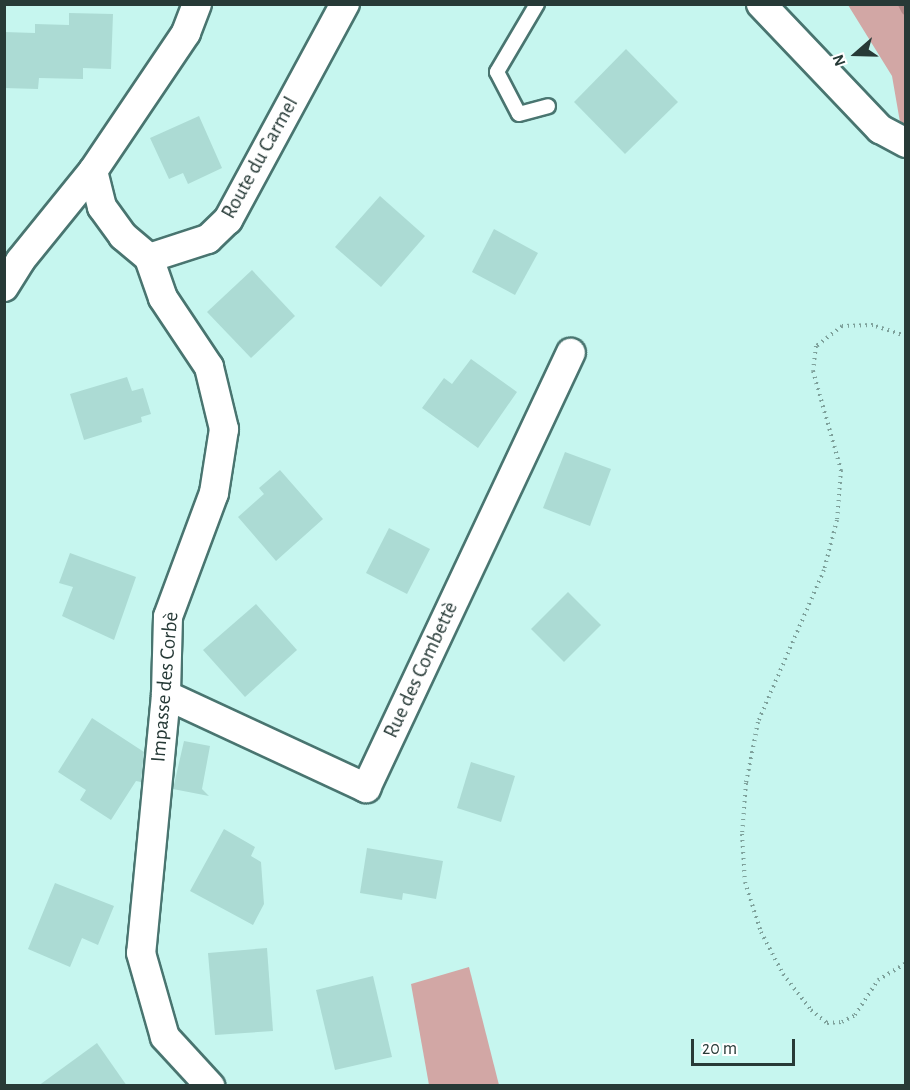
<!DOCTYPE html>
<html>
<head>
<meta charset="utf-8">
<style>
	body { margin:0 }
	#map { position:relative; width:910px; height:1090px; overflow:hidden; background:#c6f6ef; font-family:"Alegreya Sans",sans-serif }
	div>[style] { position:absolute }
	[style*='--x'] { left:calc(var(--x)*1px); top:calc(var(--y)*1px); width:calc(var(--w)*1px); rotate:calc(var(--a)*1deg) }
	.forest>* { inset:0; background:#d2a7a5 }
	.stream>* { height:10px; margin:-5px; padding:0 5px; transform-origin:5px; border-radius:5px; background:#b48988 }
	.building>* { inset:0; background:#acdbd4 }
	.path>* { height:4px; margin-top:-2px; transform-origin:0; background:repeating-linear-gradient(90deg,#7ea19b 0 1.5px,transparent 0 6px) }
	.roads { filter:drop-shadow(2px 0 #497570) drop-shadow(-2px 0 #497570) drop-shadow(0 2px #497570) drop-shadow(0 -2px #497570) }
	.service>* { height:14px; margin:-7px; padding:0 7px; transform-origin:7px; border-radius:7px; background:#fff }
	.minor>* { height:28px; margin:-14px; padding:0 14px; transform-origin:14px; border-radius:14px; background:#fff }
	span { translate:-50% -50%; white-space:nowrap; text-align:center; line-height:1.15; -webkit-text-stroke:4.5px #fff; paint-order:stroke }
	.street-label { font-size:21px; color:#273a37 }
	.frame { position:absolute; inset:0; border:6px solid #273a37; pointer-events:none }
	.north { position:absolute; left:826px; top:24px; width:60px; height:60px; -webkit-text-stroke:4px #fff; paint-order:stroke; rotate:250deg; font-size:16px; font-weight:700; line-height:24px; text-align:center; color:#273a37 }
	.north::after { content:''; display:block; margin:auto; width:21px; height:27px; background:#273a37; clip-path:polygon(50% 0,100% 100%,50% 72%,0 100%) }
	.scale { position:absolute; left:691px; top:1039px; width:104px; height:27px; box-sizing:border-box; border:3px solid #273a37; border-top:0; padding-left:8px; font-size:18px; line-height:21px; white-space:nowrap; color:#273a37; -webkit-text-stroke:4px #fff; paint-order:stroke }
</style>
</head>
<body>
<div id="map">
	<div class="forest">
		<div style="clip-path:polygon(848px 5px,905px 5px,905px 151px,892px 76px)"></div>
		<div style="clip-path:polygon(469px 967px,499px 1085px,429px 1085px,411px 984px)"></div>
	</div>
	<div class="stream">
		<div style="--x:903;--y:4;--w:7;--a:63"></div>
	</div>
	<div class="building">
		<div style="clip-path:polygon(69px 13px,113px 14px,111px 69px,83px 68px,83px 79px,39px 78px,38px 89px,4px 88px,4px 32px,35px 33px,35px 24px,69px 25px)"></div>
		<div style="clip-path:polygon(626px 49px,678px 102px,625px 154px,574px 102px)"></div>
		<div style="clip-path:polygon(199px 116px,222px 168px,188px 184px,183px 173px,169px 179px,150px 138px)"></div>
		<div style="clip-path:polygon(380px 196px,425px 236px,381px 287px,335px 247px)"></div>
		<div style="clip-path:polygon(494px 229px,538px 253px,515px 295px,472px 272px)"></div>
		<div style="clip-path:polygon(252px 270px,295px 316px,251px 358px,207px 312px)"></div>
		<div style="clip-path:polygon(471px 359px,517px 392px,478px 448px,422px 408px,444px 378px,452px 384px)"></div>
		<div style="clip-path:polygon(127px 377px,132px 391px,143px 388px,151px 414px,141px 417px,142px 422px,84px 440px,70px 394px)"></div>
		<div style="clip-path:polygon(565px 452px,611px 469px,590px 526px,543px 508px)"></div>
		<div style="clip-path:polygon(280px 470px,323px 519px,276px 561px,238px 517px,264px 494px,259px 488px)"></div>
		<div style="clip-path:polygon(389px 528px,430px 549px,407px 594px,366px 573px)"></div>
		<div style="clip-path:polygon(70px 553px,136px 577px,114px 640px,62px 616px,73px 587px,59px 583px)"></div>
		<div style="clip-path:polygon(568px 592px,601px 625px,564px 662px,531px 629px)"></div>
		<div style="clip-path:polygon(256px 604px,297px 650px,245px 697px,203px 650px)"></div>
		<div style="clip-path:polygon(92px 718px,144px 752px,141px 782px,136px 781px,111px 820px,80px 800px,86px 790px,58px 772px)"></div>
		<div style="clip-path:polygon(184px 741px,210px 746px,202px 789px,209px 796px,173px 789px)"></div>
		<div style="clip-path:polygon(471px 762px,515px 776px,501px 822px,457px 808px)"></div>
		<div style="clip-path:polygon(224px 829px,255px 847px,251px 856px,261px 862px,264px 904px,253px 925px,190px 891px)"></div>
		<div style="clip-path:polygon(367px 848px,443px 861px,436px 899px,403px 893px,402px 900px,360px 893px)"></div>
		<div style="clip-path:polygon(55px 883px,114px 906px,98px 945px,82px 938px,70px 967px,28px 949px)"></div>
		<div style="clip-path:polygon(267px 948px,273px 1031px,215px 1035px,208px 953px)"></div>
		<div style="clip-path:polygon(373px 976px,392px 1057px,335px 1070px,316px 990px)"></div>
		<div style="clip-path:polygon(97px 1043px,127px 1086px,38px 1086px)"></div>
	</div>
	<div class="path">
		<div style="--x:906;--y:336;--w:35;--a:-162"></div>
		<div style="--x:873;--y:325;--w:31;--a:178"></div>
		<div style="--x:842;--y:326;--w:33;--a:142"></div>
		<div style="--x:816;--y:346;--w:25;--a:97"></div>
		<div style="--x:813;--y:371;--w:103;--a:74.2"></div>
		<div style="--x:841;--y:470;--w:50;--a:94.6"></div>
		<div style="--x:837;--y:520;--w:52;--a:104.6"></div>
		<div style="--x:824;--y:570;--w:166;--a:113.5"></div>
		<div style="--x:758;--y:722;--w:62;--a:101.1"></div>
		<div style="--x:746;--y:783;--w:51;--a:94.5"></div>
		<div style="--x:742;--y:834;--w:48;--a:86.4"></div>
		<div style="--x:745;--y:882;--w:52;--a:72.3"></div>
		<div style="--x:761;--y:932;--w:47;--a:62.4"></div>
		<div style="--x:783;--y:974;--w:46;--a:52.1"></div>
		<div style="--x:811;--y:1010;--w:21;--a:39"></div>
		<div style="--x:827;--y:1023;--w:15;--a:-4"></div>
		<div style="--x:842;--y:1022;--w:15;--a:-28"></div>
		<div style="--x:855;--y:1015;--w:42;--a:-56.7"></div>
		<div style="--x:878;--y:980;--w:33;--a:-31"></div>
	</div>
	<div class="roads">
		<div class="service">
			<div style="--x:537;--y:4;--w:79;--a:120.5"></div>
			<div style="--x:497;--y:72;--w:47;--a:62.4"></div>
			<div style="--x:519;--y:114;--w:30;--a:-15"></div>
		</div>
		<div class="minor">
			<div style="--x:197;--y:4;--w:31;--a:111"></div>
			<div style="--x:186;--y:33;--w:166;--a:124"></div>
			<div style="--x:93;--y:171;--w:37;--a:76"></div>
			<div style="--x:102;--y:207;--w:36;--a:54"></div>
			<div style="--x:123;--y:236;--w:34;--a:40"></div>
			<div style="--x:149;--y:258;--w:62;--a:-17.9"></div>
			<div style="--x:208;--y:239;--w:28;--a:-44"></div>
			<div style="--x:228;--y:220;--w:246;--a:-61.6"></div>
			<div style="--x:761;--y:4;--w:173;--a:46.4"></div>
			<div style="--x:880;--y:129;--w:30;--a:28"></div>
			<div style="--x:149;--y:258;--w:42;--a:70.7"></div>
			<div style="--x:163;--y:298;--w:83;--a:56.3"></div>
			<div style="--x:209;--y:367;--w:64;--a:76.4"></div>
			<div style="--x:224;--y:429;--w:65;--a:98.9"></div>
			<div style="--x:214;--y:493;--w:132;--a:110.4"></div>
			<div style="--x:168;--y:617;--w:78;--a:91.5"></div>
			<div style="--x:166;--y:695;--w:259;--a:95.5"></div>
			<div style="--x:141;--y:953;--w:87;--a:74.1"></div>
			<div style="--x:165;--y:1037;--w:67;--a:47.4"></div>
			<div style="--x:4;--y:287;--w:31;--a:-58"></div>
			<div style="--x:20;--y:261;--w:116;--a:-51"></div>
			<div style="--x:166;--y:695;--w:221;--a:24.9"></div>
			<div style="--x:366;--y:788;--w:481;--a:-64.8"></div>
		</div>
	</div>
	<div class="street-label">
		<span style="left:260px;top:158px;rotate:-61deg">Route du Carmel</span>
		<span style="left:421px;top:670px;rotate:-65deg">Rue des Combettè</span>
		<span style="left:165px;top:687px;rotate:-85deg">Impasse des Corbè</span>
	</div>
	<div class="frame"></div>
	<div class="north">N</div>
	<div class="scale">20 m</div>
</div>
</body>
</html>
